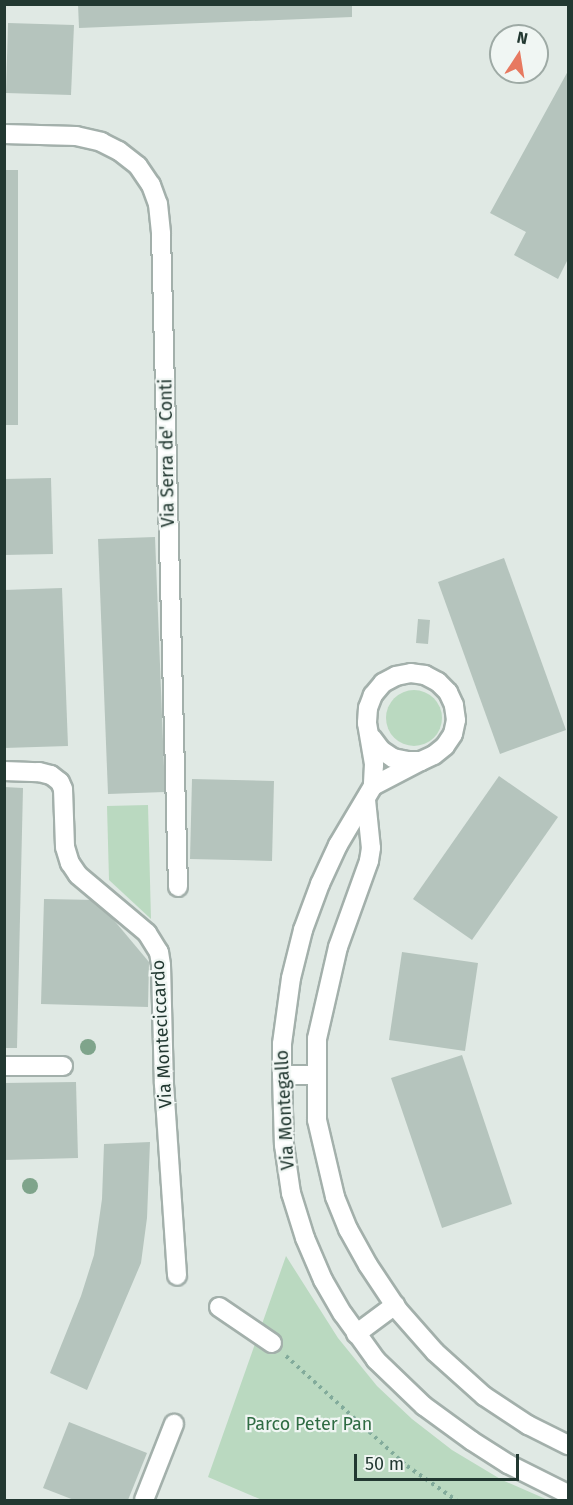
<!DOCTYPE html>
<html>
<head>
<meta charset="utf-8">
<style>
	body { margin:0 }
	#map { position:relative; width:573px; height:1505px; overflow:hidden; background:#e0e9e4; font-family:"Fira Sans",sans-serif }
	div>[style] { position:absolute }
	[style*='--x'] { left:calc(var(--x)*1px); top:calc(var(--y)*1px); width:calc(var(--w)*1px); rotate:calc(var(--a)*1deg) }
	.green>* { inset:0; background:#bad9c0 }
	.round { border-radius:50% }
	.building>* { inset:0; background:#b5c4bd }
	.path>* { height:4px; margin-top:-2px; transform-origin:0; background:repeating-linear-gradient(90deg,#82ab9b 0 3px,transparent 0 7.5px) }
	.roads { filter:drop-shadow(2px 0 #a3b0ab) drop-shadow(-2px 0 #a3b0ab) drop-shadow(0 2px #a3b0ab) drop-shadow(0 -2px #a3b0ab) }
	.minor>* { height:18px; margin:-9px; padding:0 9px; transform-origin:9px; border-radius:9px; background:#fff }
	.trees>* { width:16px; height:16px; margin:-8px; border-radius:50%; background:#7fa48b }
	span { translate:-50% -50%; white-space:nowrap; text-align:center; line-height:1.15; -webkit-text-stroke:4.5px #f0f6f3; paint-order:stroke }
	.street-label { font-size:18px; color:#223831 }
	.park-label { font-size:18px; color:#2f6c43 }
	.frame { position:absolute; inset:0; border:6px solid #223831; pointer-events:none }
	.north { position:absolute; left:489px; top:24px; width:60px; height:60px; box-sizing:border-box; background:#f0f6f3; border:2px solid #9eaaa5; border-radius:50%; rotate:12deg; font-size:16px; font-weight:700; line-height:24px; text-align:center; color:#223831 }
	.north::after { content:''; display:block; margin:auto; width:21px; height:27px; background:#e77960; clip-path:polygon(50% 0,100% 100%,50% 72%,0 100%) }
	.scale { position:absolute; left:354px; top:1454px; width:165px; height:27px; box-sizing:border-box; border:3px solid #223831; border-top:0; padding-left:8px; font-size:18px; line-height:21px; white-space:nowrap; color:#223831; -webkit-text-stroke:4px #f0f6f3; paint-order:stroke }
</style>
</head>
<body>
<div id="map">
	<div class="green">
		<div class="round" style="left:386px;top:690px;width:56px;height:56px"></div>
		<div style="clip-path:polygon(148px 805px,151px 919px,109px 880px,107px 806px)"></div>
		<div style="clip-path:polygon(286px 1256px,338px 1338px,377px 1386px,412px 1419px,452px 1450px,502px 1480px,548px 1500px,262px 1500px,208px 1477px)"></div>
	</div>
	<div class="building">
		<div style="clip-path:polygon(78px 4px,352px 4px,352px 17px,79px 28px)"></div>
		<div style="clip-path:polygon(8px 23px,74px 25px,71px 95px,6px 93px)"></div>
		<div style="clip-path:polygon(568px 71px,568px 259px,558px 279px,514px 255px,526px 232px,490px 213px)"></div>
		<div style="clip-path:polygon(4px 170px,18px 170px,18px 425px,4px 425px)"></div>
		<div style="clip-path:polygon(51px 478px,53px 554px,4px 555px,4px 479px)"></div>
		<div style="clip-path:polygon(155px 537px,165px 792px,108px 794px,98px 539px)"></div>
		<div style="clip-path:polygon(504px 558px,566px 730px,500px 754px,438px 582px)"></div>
		<div style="clip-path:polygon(62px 588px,68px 746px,4px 748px,4px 590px)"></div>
		<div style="clip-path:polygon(418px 619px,430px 620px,428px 644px,416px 643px)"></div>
		<div style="clip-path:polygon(499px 776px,558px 817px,472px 940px,413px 899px)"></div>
		<div style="clip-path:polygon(192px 779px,274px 781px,272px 861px,190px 859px)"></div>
		<div style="clip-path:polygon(4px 787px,23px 788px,17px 1048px,4px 1048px)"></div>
		<div style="clip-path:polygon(44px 899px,97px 900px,149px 962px,148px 1007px,41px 1004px)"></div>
		<div style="clip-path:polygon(402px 952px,478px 963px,465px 1051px,389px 1040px)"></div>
		<div style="clip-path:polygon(462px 1055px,512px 1204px,442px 1228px,391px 1078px)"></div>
		<div style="clip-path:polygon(76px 1082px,78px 1158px,4px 1160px,4px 1083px)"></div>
		<div style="clip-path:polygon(150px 1142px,147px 1218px,141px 1263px,87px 1390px,50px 1373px,81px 1296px,94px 1255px,102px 1199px,104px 1144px)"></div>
		<div style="clip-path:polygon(69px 1422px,147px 1453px,128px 1500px,74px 1500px,43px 1488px)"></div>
	</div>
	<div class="path">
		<div style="--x:286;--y:1356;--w:164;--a:42.3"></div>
		<div style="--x:407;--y:1466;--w:60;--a:34.8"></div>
	</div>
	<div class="roads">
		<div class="minor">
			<div style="--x:4;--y:134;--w:72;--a:1.6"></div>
			<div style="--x:76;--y:136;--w:26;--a:13"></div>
			<div style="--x:101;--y:142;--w:20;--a:27"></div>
			<div style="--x:119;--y:151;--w:24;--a:38"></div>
			<div style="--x:138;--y:166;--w:23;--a:56"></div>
			<div style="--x:151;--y:185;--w:20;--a:70"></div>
			<div style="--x:158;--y:204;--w:30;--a:84"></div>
			<div style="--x:161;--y:234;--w:653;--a:88.51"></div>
			<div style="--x:372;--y:738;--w:15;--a:53"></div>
			<div style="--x:381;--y:750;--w:14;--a:34"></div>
			<div style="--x:393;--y:758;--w:14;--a:12"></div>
			<div style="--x:407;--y:761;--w:14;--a:0"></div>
			<div style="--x:421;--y:761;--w:14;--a:-25"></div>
			<div style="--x:434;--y:755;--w:14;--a:-39"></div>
			<div style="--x:445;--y:746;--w:14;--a:-56"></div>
			<div style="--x:453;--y:734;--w:14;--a:-78"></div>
			<div style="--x:456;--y:720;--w:15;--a:-98"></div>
			<div style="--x:454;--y:705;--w:14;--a:-115"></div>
			<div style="--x:448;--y:692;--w:14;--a:-135"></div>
			<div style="--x:438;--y:682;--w:15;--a:-152"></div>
			<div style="--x:425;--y:675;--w:14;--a:-172"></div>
			<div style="--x:411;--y:673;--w:15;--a:169"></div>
			<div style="--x:396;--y:676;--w:15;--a:152"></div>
			<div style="--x:383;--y:683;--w:16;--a:130"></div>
			<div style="--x:373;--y:695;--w:14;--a:111"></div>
			<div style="--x:368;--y:708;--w:15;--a:94"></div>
			<div style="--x:367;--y:723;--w:42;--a:80.3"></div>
			<div style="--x:374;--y:764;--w:22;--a:93"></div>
			<div style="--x:373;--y:786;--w:69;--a:120.7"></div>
			<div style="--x:338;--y:845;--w:43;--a:114.8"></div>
			<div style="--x:320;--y:884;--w:49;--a:110.3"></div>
			<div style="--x:303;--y:930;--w:49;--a:104"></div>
			<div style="--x:291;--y:978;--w:67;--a:97.8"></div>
			<div style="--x:282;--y:1044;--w:31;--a:90"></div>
			<div style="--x:282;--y:1075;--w:70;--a:88.4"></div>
			<div style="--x:284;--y:1145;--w:49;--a:81.7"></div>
			<div style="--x:291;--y:1193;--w:47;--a:72.7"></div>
			<div style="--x:305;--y:1238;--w:46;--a:66.8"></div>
			<div style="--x:323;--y:1280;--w:39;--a:60"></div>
			<div style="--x:343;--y:1314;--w:57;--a:54.3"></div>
			<div style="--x:376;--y:1360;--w:66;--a:43.8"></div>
			<div style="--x:424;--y:1406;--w:59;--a:36.1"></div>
			<div style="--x:472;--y:1441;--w:43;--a:32.6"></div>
			<div style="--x:508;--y:1464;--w:67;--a:26.6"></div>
			<div style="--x:4;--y:771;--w:35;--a:2"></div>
			<div style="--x:39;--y:772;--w:12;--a:14"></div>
			<div style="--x:51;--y:775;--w:11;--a:38"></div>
			<div style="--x:60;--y:782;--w:8;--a:67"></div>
			<div style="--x:63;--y:789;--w:58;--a:88"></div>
			<div style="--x:65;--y:847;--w:17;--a:73"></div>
			<div style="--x:70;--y:863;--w:14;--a:56"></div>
			<div style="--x:78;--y:875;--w:90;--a:40"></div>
			<div style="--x:147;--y:933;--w:22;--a:58"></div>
			<div style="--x:159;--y:952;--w:13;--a:81"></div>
			<div style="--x:161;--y:965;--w:119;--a:88.6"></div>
			<div style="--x:164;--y:1084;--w:192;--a:86.1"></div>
			<div style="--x:373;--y:786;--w:54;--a:-27.5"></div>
			<div style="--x:366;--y:800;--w:48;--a:84.1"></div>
			<div style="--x:371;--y:848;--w:13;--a:99"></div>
			<div style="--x:369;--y:861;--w:91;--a:109.8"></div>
			<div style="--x:338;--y:947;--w:94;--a:102.9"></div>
			<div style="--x:317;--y:1039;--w:81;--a:90"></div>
			<div style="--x:317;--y:1120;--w:79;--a:76.8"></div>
			<div style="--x:335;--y:1197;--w:35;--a:68"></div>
			<div style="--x:348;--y:1229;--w:41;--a:60.9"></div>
			<div style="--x:368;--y:1265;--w:54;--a:56.3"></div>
			<div style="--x:398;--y:1310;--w:56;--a:48.6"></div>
			<div style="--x:435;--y:1352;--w:66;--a:41.9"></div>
			<div style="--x:484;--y:1396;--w:53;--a:33.4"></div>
			<div style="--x:528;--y:1425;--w:45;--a:26.6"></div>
			<div style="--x:4;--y:1066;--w:59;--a:0"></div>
			<div style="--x:282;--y:1075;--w:33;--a:0"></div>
			<div style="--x:219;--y:1307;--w:64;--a:34.2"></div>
			<div style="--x:356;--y:1334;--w:49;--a:-36.6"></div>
			<div style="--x:144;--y:1500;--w:82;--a:-68.5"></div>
		</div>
	</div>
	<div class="trees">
		<div style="left:88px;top:1047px"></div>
		<div style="left:30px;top:1186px"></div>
	</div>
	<div class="street-label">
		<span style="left:167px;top:453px;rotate:-91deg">Via Serra de' Conti</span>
		<span style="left:162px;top:1034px;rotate:-93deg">Via Monteciccardo</span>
		<span style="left:285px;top:1110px;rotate:-93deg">Via Montegallo</span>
	</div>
	<div class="park-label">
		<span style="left:309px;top:1424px">Parco Peter Pan</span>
	</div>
	<div class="frame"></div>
	<div class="north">N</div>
	<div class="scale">50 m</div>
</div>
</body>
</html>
